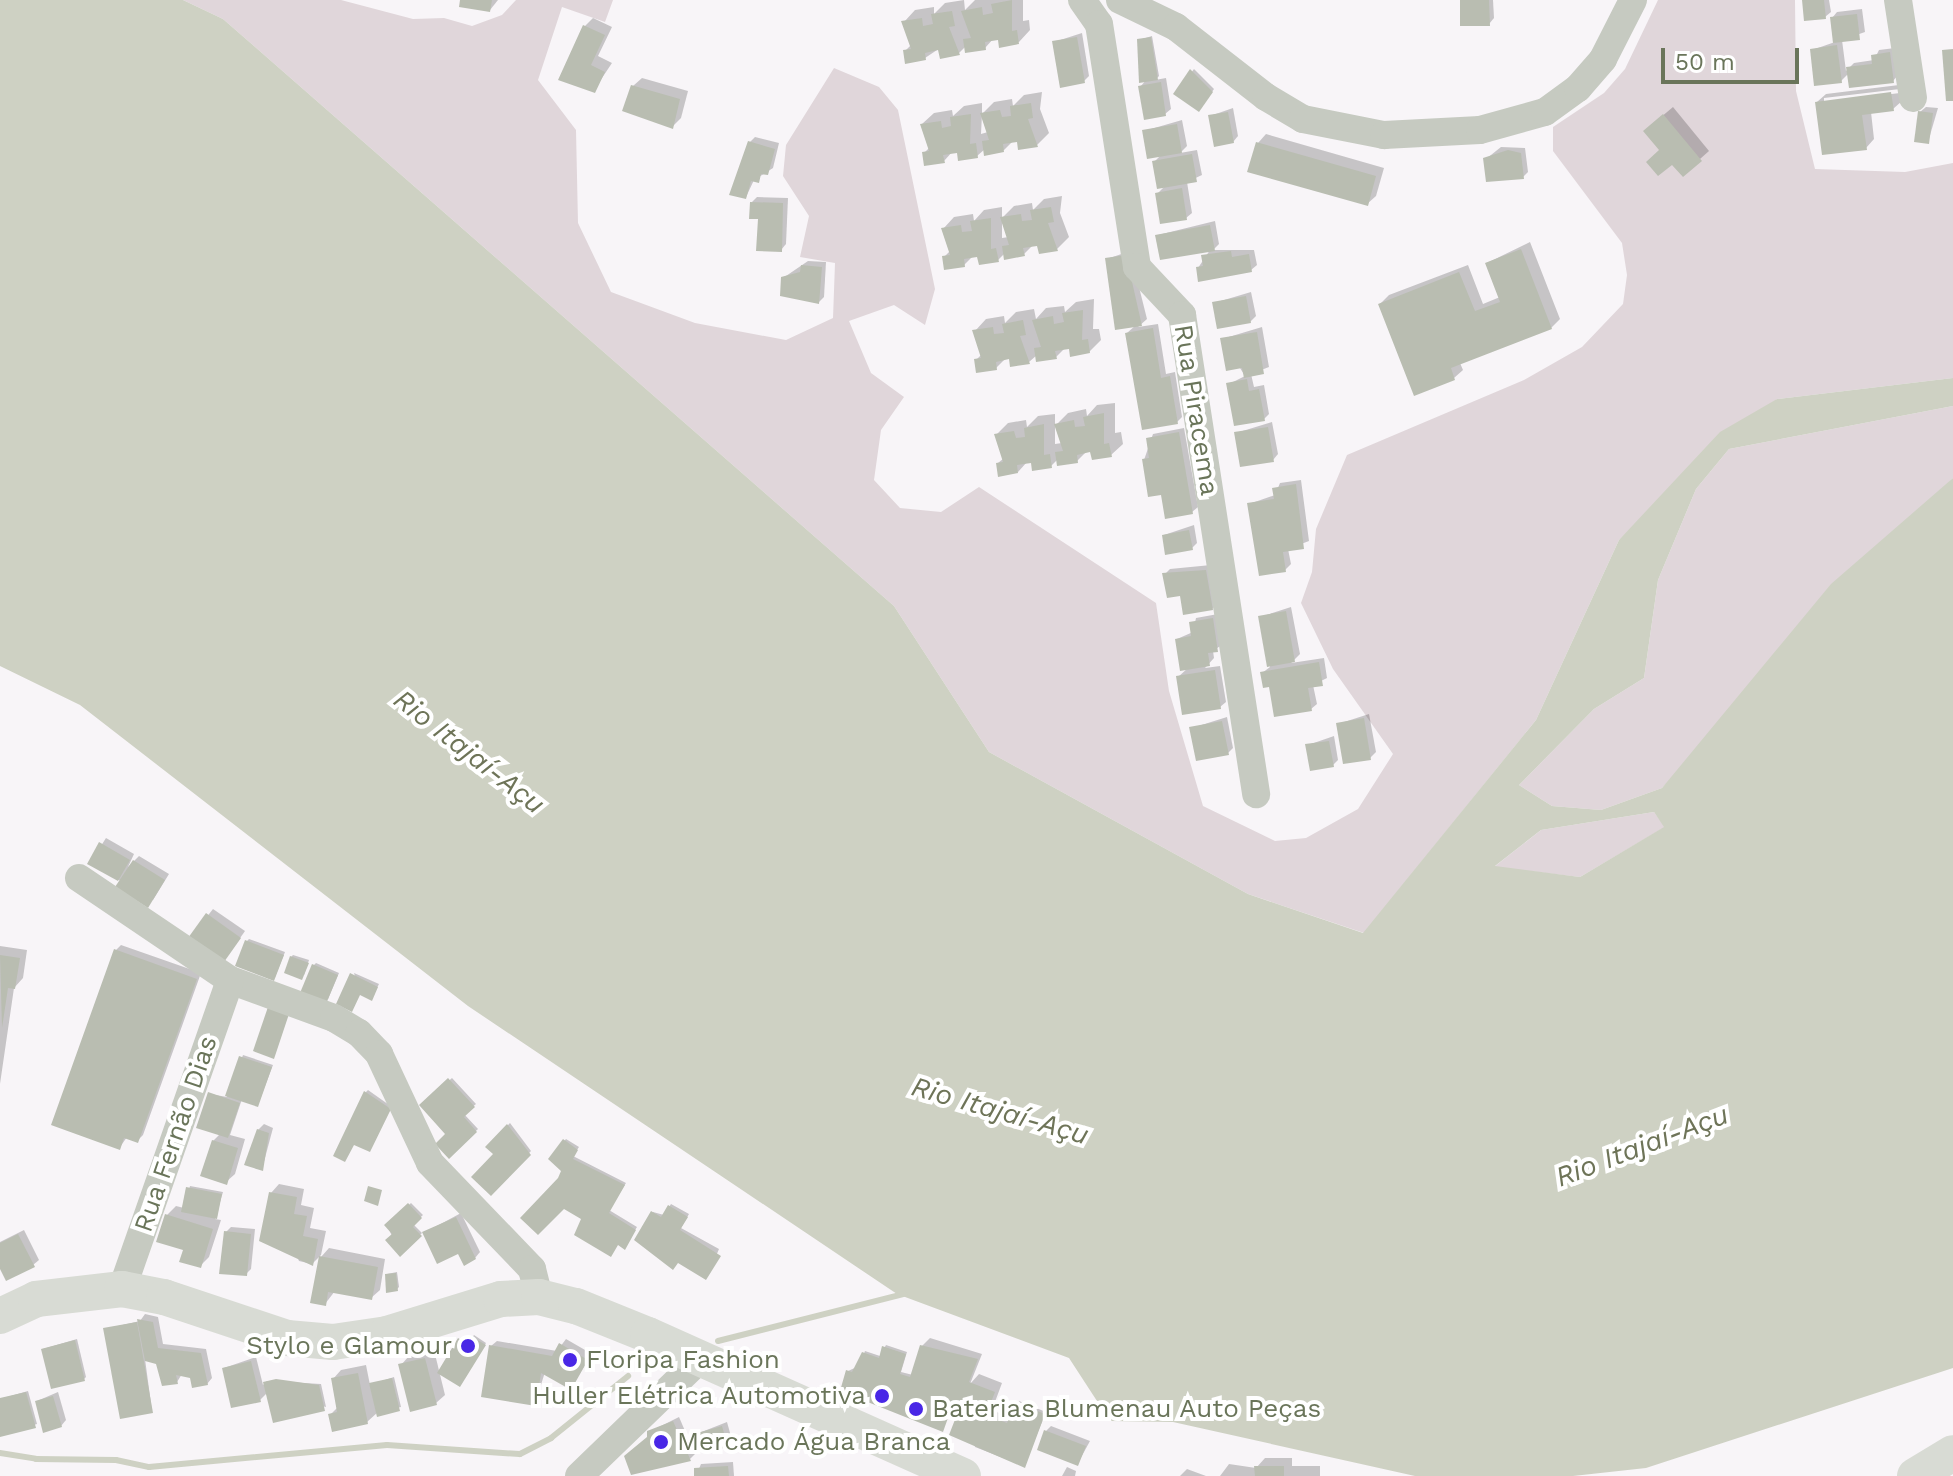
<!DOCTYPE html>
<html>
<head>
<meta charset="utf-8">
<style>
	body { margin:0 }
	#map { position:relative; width:1953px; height:1476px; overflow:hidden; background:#f8f5f8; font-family:"Work Sans",sans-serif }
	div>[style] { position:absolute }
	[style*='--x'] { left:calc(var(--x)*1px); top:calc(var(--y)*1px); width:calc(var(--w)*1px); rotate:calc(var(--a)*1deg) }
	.green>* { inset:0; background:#e0d6da }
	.water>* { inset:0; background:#ced1c3 }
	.shadow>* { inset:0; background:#0003 }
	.stream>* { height:6px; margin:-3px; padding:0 3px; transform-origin:3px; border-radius:3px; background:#ced1c3 }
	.building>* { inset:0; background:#b9bdb1 }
	.minor>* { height:28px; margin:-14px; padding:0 14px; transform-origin:14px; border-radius:14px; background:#c6cac1 }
	.major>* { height:36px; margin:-18px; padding:0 18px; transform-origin:18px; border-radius:18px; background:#d8dbd4 }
	.dots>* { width:22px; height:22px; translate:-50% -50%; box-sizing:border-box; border:4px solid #fff; border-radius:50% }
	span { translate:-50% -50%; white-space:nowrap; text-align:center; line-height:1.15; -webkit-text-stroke:8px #fff; paint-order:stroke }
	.street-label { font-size:26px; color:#6a755a }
	.poi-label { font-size:26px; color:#6a755a }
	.right { translate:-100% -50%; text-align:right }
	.left { translate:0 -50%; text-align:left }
	.water-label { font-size:28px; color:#6e7458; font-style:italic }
	.scale { position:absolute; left:1661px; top:48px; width:138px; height:36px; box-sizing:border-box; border:4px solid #6a755a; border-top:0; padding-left:10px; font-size:24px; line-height:28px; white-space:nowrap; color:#6a755a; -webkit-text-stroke:6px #fff; paint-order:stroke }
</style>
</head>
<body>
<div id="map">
	<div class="green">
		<div style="clip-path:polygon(183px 0,341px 0,413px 19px,444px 18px,472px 26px,502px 15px,516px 0,613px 0,605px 22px,562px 7px,538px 80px,576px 130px,578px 223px,611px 292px,695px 323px,786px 340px,833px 318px,835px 263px,800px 257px,809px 216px,783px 176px,786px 145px,834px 68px,879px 87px,898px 110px,935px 289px,925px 325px,894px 305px,849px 321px,871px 373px,904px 397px,881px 430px,874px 480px,900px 508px,941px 512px,979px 487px,1156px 603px,1169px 691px,1203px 806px,1275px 841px,1306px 838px,1358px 809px,1393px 754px,1333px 669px,1301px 603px,1312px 572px,1316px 529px,1347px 455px,1524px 380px,1582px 347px,1623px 304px,1627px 275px,1622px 243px,1553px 151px,1553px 127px,1604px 93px,1625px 69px,1658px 0,1795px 0,1796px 91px,1815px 169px,1905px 172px,1953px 163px,1953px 378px,1777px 399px,1619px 540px,1536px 720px,1364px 933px,1248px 894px,989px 752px,894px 606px,223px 19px)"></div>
		<div style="clip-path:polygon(1953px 406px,1953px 478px,1662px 788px,1601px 810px,1552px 806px,1519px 785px,1594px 709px,1644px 678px,1658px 580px,1696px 489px,1729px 449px)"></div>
		<div style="clip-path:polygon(1654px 812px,1665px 827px,1580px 877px,1494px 867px,1541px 830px)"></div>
	</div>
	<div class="water">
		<div style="clip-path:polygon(evenodd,0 0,183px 0,223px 19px,894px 606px,989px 752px,1248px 894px,1363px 933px,1536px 720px,1619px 540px,1720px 432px,1777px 399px,1953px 378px,1953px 406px,1729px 449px,1696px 489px,1658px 580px,1644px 678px,1594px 709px,1519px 785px,1552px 806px,1601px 810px,1662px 788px,1831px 584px,1953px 478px,1953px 1368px,1646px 1468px,1573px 1476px,1415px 1476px,1173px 1422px,1110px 1421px,1069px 1358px,897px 1294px,468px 1006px,80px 705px,0 666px,0 0,1654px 812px,1664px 827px,1580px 877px,1495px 866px,1541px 830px,1654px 812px)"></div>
	</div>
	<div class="shadow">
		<div style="clip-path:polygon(462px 0,498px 0,490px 10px)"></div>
		<div style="clip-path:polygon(964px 0,965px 10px,975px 0,1023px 0,1023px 21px,1029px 20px,1030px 30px,1019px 42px,994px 38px,985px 48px,966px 46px,959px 53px,940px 48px,925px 58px,905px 51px,911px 45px,904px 22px,915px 10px,934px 7px,934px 14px,945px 3px)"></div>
		<div style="clip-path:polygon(1462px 0,1493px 0,1494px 18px,1489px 24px)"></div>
		<div style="clip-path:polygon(1804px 0,1829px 0,1831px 12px,1825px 17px)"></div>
		<div style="clip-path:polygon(1862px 9px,1865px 32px,1842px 40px,1846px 71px,1854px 63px,1874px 60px,1879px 50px,1895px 48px,1898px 75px,1893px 81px,1849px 73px,1841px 81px,1812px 50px,1835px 42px,1832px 18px,1837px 12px)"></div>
		<div style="clip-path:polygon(593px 18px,612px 27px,598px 56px,612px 63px,594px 90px,585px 26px)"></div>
		<div style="clip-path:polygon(1082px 33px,1089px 76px,1084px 81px,1054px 42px)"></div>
		<div style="clip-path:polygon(1152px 36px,1159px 76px,1155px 80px,1166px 78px,1171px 109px,1165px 114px,1140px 87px,1147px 79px,1139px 40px)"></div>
		<div style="clip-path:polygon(1194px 69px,1214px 89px,1201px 108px,1176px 93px)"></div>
		<div style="clip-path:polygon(642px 78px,688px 91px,681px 118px,672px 127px,633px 86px)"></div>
		<div style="clip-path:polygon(1899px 85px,1900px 89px,1824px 98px,1824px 102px,1900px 93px,1902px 101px,1893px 109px,1871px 112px,1874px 139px,1866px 148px,1817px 102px,1826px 94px)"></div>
		<div style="clip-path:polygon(evenodd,1042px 92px,1040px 109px,1049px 133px,1037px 145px,1013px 141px,1004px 150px,985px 149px,977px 156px,953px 151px,944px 161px,924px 153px,930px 147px,922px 124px,934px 113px,952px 110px,953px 116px,964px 106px,982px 103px,982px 114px,994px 102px,1012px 99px,1013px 106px,1024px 95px,1042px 92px,982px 114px,988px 132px,981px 134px,982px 114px)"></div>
		<div style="clip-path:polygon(1673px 107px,1709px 151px,1700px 159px,1661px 150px,1654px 123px)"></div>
		<div style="clip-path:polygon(1926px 107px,1938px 108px,1928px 142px,1920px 112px)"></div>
		<div style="clip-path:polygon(1233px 108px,1238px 136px,1233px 142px,1210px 116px)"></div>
		<div style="clip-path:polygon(1182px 120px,1187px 146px,1180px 153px,1197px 150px,1202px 175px,1187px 182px,1192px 213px,1186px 218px,1157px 194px,1165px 186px,1154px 162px,1161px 155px,1144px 131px)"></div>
		<div style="clip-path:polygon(1266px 134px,1384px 168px,1376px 196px,1367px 204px,1258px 143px)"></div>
		<div style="clip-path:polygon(755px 137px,779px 143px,773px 168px,754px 180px,746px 197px,750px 142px)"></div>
		<div style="clip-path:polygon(1501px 147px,1525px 148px,1528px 172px,1523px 177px,1486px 159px)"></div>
		<div style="clip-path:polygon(evenodd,1062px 196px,1060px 213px,1069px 237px,1057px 249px,1040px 252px,1039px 244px,1033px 245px,1024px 254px,1005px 253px,998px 260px,973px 256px,964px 265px,944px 257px,950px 251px,943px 229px,954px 217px,973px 214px,974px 221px,984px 210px,1002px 207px,1002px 218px,1014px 206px,1032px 203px,1033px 210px,1044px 199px,1062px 196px,1002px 219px,1009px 237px,1002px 238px,1002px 219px)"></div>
		<div style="clip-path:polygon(757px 197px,788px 198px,786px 244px,781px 250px,752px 202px)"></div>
		<div style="clip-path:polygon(1215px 221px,1219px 244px,1213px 250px,1254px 250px,1257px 265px,1251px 270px,1200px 280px,1198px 268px,1210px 250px,1158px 235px)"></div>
		<div style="clip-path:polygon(1530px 242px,1560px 319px,1551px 328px,1460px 363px,1463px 370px,1454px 378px,1380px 304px,1389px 295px,1468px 265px,1483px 304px,1500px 297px,1487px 263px)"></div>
		<div style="clip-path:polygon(1130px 251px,1147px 319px,1138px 327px,1158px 324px,1166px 374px,1175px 372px,1182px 417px,1177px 422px,1127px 333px,1136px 325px,1107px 259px)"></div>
		<div style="clip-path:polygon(808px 261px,826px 262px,824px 297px,819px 302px,783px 278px)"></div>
		<div style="clip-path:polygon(1251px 292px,1256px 316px,1250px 322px,1214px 303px)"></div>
		<div style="clip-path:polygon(1094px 299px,1093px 329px,1099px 329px,1101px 340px,1089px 352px,1066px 347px,1056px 357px,1037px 355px,1029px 362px,1012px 365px,1011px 357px,1006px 358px,996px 368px,976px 360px,982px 354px,975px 331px,986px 319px,1004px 316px,1005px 323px,1016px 312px,1034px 309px,1036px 319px,1046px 308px,1064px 306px,1065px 312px,1076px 302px)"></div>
		<div style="clip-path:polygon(1262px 327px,1269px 367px,1251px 374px,1254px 387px,1264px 385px,1269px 414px,1264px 419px,1229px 384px,1245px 376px,1222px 339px)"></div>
		<div style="clip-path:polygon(1115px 403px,1115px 433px,1121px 432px,1123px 444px,1111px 455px,1087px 451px,1077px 461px,1058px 459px,1051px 466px,1027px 462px,1018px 472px,998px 463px,1004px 458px,996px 435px,1008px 423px,1026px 420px,1027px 427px,1038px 416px,1055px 414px,1055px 444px,1062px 443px,1056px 425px,1068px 413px,1086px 409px,1087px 416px,1097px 405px)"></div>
		<div style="clip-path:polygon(1272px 422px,1278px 454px,1273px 460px,1236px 433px)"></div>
		<div style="clip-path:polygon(1184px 428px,1198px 507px,1192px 512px,1163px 492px,1144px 460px,1153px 434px)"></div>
		<div style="clip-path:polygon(1301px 480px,1309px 541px,1288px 549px,1291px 564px,1285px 570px,1249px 504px,1275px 495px,1280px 483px)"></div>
		<div style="clip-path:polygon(1194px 525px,1197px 543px,1192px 548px,1164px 535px)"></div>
		<div style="clip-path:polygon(1211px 565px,1218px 603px,1212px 609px,1181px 594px,1165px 574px,1170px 569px)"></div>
		<div style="clip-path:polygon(1291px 607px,1300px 654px,1291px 663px,1324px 658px,1327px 678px,1313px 685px,1317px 704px,1311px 709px,1271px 684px,1262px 673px,1270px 667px,1260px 617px)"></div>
		<div style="clip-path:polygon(1218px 614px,1223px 644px,1213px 651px,1214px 658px,1205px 668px,1220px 666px,1226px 702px,1220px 707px,1178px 677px,1188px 668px,1177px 639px,1193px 632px,1196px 618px)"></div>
		<div style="clip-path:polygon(1369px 714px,1376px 752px,1370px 758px,1338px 724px)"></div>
		<div style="clip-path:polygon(1227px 717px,1233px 748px,1228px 753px,1192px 728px)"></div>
		<div style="clip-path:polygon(1334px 736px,1338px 760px,1333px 765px,1308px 745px)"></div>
		<div style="clip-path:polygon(106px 838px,134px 854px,128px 867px,139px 856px,169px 874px,153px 900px,90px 863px)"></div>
		<div style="clip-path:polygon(213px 909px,245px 931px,229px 954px,191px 937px)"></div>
		<div style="clip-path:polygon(249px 939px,285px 952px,275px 977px,247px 941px)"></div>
		<div style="clip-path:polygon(121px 945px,201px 973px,143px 1135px,138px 1140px,127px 1137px,120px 1147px,116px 950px)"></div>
		<div style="clip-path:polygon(0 946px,27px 950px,23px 978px,14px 988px,0 1084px)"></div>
		<div style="clip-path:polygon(293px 955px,309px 960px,304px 975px,291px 957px)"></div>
		<div style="clip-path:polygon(316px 963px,339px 973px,328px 999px,314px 965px)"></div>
		<div style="clip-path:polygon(354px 973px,379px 984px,373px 996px,360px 993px)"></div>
		<div style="clip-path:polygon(243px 1055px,273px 1065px,259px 1102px,242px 1099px,230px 1135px,245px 1139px,235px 1174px,226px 1182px,213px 1141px,220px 1134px,210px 1094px,227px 1097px)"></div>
		<div style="clip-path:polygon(452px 1078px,476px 1104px,464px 1114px,478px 1129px,449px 1156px,448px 1134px,422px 1105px)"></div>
		<div style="clip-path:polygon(368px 1090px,392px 1107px,354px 1143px,366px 1092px)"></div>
		<div style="clip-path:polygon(510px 1123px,531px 1151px,491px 1193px,496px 1154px,488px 1146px)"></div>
		<div style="clip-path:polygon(264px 1124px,273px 1128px,262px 1169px,258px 1130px)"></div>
		<div style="clip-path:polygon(566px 1139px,579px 1147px,573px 1156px,626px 1183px,609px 1210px,637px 1227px,626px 1245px,583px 1218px,560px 1179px,564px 1170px,550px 1158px)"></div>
		<div style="clip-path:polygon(279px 1184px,304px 1189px,301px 1205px,314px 1208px,310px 1228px,326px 1231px,321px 1255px,312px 1264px,299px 1261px,271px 1193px)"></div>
		<div style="clip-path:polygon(190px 1186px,223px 1192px,215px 1219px,221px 1220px,209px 1257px,200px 1266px,185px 1249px,159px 1241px,167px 1215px,176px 1206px,184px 1208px)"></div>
		<div style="clip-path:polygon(411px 1203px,423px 1215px,413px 1224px,422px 1233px,400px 1254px,387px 1225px)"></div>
		<div style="clip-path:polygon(671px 1204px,689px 1214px,681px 1228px,719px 1249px,708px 1275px,636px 1239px,653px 1212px,664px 1215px)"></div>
		<div style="clip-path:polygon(461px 1213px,480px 1252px,475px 1258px,424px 1233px)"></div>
		<div style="clip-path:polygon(231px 1227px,255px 1229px,251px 1269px,246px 1274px,226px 1232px)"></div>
		<div style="clip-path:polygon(24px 1230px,39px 1260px,33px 1265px,0 1264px,0 1242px)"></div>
		<div style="clip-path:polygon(329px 1248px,385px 1259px,380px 1290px,371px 1298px,335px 1291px,325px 1304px,321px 1257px)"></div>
		<div style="clip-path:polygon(397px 1272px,399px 1287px,397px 1289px,387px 1274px)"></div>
		<div style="clip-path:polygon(145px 1314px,158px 1317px,163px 1344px,206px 1349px,212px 1378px,207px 1384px,182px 1374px,177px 1382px,157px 1362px,145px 1359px,152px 1411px,105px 1329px,140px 1321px)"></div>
		<div style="clip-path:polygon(474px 1335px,486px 1343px,462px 1382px,460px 1339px,469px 1342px)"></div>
		<div style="clip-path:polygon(930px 1338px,982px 1354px,970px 1384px,979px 1374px,1002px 1383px,992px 1410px,1011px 1418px,1019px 1401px,1046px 1412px,1024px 1466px,975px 1447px,966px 1395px,956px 1400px,942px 1430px,848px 1371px,859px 1366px,865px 1351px,880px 1356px,886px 1345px,907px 1352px,901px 1372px,913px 1375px,922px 1346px)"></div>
		<div style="clip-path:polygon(77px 1339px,86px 1377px,84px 1379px,43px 1349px)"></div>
		<div style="clip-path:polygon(566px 1339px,592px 1354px,571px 1387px,545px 1372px,535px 1404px,491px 1346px,497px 1341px,557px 1351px)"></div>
		<div style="clip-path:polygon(434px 1350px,445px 1395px,436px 1403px,401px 1365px,409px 1356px)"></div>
		<div style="clip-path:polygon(256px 1357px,263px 1385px,267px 1381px,321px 1384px,326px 1407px,268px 1392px,260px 1400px,224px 1368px)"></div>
		<div style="clip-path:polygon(366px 1365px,370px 1385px,394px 1377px,401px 1407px,378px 1412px,367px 1422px,330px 1415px,338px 1407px,333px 1379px,341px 1370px)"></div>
		<div style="clip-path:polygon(28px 1391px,37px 1424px,0 1435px,0 1399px)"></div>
		<div style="clip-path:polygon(58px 1392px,66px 1420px,61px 1426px,37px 1401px)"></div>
		<div style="clip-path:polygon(679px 1417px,695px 1454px,690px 1459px,649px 1432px)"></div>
		<div style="clip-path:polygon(727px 1422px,732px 1440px,727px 1445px,699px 1433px)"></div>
		<div style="clip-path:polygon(1051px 1426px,1090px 1441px,1078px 1463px,1046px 1431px)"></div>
		<div style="clip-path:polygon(1265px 1458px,1292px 1458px,1292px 1466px,1320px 1466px,1320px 1476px,1220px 1476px,1229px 1464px,1256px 1468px)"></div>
		<div style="clip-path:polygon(733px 1462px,734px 1476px,696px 1476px,701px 1464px)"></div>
		<div style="clip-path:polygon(1067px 1467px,1076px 1471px,1075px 1476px,1062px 1476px)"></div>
		<div style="clip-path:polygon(1187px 1469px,1206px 1476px,1180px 1476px)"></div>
	</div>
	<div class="stream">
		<div style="--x:718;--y:1341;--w:192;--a:-14.2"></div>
		<div style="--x:0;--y:1453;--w:36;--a:9"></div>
		<div style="--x:36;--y:1459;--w:80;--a:0.7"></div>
		<div style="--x:116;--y:1460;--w:34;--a:12"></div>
		<div style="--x:149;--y:1467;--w:239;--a:-5.3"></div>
		<div style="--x:387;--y:1445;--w:133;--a:3.9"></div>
		<div style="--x:520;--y:1454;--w:35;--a:-27"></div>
		<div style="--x:551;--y:1438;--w:99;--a:-38.8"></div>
	</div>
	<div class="building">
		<div style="clip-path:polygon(460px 0,492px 0,490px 12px,459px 7px)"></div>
		<div style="clip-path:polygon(1012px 0,1012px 31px,1017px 30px,1019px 44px,999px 48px,998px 40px,985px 42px,986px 50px,965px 53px,963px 39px,971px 38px,961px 11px,982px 7px,983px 15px,993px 13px,991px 4px)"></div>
		<div style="clip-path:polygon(1460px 0,1489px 0,1490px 26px,1460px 26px)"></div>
		<div style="clip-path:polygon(1802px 0,1824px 0,1826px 19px,1804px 21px)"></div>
		<div style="clip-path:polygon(952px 11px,955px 26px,949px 27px,960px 55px,940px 59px,938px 50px,925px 53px,926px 60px,905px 64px,903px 50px,911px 49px,901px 21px,922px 18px,923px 26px,933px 24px,931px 14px)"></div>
		<div style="clip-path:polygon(1857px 14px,1860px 40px,1833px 43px,1830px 17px)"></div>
		<div style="clip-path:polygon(583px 25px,605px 35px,591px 65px,605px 72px,595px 93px,558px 80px)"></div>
		<div style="clip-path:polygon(1077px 37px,1085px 83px,1060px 88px,1052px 41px)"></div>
		<div style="clip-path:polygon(1151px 37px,1158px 80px,1139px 83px,1137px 39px)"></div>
		<div style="clip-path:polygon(1837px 45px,1842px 83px,1814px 86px,1810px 49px)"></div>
		<div style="clip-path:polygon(1953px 49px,1953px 101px,1946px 101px,1942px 50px)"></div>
		<div style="clip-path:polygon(1890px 52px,1894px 83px,1849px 88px,1846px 67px,1872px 64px,1871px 55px)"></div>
		<div style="clip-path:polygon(1190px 69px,1213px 92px,1199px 112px,1173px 94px)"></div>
		<div style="clip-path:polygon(1161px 82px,1166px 116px,1144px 120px,1138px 86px)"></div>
		<div style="clip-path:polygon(631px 85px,680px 99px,673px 129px,622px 111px)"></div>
		<div style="clip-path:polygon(1891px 92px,1894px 111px,1862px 115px,1867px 150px,1822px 155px,1815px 102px)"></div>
		<div style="clip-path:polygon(1031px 103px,1033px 118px,1028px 119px,1038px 147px,1018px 150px,1017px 142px,1003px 144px,1004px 152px,984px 156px,982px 141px,989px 140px,980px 113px,1000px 110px,1002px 117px,1011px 116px,1010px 106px)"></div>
		<div style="clip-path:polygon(1918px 111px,1933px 113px,1929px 144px,1914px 142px)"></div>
		<div style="clip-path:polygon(1228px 112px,1234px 143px,1214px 147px,1208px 115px)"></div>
		<div style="clip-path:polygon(971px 114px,970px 144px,976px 143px,978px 158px,958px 161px,957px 153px,943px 155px,945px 163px,924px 166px,922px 152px,929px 151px,920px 124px,941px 121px,942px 128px,951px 126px,950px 117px)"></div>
		<div style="clip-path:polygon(1663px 114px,1702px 161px,1683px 177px,1672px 165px,1658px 176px,1646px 162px,1659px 150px,1643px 131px)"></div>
		<div style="clip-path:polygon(1177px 124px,1182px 153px,1147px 159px,1142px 130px)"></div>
		<div style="clip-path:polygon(748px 141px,775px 149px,768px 175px,761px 174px,759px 183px,751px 181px,746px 199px,729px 195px)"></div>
		<div style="clip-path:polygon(1256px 142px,1376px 176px,1368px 206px,1247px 172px)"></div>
		<div style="clip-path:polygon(1508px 150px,1521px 153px,1524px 179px,1486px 182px,1483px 158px)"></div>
		<div style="clip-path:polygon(1192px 154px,1197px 182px,1157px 189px,1152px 161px)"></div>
		<div style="clip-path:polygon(1182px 188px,1187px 220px,1160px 224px,1155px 193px)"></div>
		<div style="clip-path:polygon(750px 202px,783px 203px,782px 252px,756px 251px,758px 219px,749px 219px)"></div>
		<div style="clip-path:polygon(1051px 207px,1054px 222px,1048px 223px,1058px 251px,1039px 254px,1037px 246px,1023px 248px,1025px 256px,1004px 260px,1002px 246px,1009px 245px,1000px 217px,1021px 214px,1022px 221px,1032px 220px,1030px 210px)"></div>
		<div style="clip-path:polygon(991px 218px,991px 249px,996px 248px,999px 262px,979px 265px,977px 257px,964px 259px,965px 267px,944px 270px,942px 256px,950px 255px,941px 228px,961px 225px,962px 232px,972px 231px,970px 221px)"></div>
		<div style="clip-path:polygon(1210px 225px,1215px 251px,1160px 260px,1155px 235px)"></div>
		<div style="clip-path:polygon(1521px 249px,1552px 329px,1451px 368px,1455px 380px,1414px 396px,1378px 304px,1459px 272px,1475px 311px,1500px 302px,1485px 263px)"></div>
		<div style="clip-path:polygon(1231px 251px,1232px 257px,1249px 254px,1252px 272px,1198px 282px,1196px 267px,1203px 266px,1201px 255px)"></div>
		<div style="clip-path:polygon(1126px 255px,1142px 326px,1115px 330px,1105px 258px)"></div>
		<div style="clip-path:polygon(801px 265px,822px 267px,819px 304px,780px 296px,781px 277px,800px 272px)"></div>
		<div style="clip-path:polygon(1246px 296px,1251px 323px,1217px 329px,1212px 302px)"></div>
		<div style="clip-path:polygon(1083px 310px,1082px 340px,1088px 339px,1090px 353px,1070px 357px,1069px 349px,1055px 351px,1057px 359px,1036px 362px,1034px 348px,1041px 347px,1032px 320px,1053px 316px,1054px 324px,1064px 322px,1062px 313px)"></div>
		<div style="clip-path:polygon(1023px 320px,1026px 335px,1020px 336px,1030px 364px,1010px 367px,1009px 359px,996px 362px,997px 370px,976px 373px,974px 359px,981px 358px,972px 330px,993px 327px,994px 334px,1004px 333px,1002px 324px)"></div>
		<div style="clip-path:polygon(1153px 328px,1161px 378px,1170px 376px,1178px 424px,1142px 430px,1125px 333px)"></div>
		<div style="clip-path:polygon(1257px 332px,1264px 374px,1244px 378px,1242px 368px,1226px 371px,1220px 338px)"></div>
		<div style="clip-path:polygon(1247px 379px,1249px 391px,1259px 389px,1265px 421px,1234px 426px,1226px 383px)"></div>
		<div style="clip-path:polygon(1104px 413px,1104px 444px,1109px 443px,1112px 457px,1092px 460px,1090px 452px,1077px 455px,1078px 463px,1057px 466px,1055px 452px,1063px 451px,1054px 424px,1074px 420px,1075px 427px,1085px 426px,1083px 417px)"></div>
		<div style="clip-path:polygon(1044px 424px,1044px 455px,1050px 454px,1052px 468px,1032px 471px,1031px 463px,1017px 465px,1018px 473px,998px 477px,996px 463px,1003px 462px,994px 434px,1014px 431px,1016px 438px,1025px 437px,1024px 428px)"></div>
		<div style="clip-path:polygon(1268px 427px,1274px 462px,1240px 467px,1234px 432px)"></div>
		<div style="clip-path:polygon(1179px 432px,1193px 514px,1165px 519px,1161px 495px,1148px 497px,1142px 459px,1149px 458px,1146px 438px)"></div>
		<div style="clip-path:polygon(1296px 484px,1304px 549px,1283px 552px,1286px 572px,1259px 576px,1247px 503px,1274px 499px,1272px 488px)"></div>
		<div style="clip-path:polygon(1189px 530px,1193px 550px,1165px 555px,1162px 535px)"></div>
		<div style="clip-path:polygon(1206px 570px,1213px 610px,1183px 615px,1180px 596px,1167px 598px,1162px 573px)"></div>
		<div style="clip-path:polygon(1286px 611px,1295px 662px,1267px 667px,1258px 616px)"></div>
		<div style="clip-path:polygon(1213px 618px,1218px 652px,1208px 653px,1210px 666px,1180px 671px,1175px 639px,1191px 636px,1189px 622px)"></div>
		<div style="clip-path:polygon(1319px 662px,1323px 686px,1308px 688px,1312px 711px,1274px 717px,1269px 687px,1263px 688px,1260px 672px)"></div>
		<div style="clip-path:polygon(1215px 670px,1221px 709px,1182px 715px,1176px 676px)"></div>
		<div style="clip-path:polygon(1364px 718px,1371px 760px,1343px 764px,1336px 723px)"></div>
		<div style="clip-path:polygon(1222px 721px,1229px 755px,1196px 761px,1189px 727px)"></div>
		<div style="clip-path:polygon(1329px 741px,1334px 767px,1310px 771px,1305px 744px)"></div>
		<div style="clip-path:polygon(99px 842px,130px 860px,118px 881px,87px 864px)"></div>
		<div style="clip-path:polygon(133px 860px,165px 880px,148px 908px,115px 887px)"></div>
		<div style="clip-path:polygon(206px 913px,241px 938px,224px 962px,188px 938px)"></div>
		<div style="clip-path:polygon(245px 940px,284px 955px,274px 981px,235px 966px)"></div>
		<div style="clip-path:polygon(114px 949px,197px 979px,138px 1143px,124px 1138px,120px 1150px,51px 1125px)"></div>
		<div style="clip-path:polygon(0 955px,20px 958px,15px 989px,8px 988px,2px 1028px)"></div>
		<div style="clip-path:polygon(290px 956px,309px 963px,302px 980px,284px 973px)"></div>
		<div style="clip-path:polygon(312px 964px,338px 975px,326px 1004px,300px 993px)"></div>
		<div style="clip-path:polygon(350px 973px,378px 987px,372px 1001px,360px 995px,352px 1012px,336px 1004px)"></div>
		<div style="clip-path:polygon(270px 1001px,291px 1008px,274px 1059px,253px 1051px)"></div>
		<div style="clip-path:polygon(239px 1056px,272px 1067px,258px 1107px,225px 1096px)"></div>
		<div style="clip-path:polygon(448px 1078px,475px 1107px,464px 1117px,477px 1132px,449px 1159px,435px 1144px,445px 1134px,419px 1105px)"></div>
		<div style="clip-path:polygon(364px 1091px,391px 1109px,370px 1152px,354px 1145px,345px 1162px,333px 1156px)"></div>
		<div style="clip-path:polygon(208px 1092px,240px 1103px,228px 1138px,196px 1128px)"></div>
		<div style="clip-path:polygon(507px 1124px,531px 1155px,491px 1196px,471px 1177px,493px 1154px,485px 1147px)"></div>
		<div style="clip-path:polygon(257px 1129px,269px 1133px,263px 1171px,244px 1165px)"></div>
		<div style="clip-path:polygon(563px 1139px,578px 1150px,573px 1159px,625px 1185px,609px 1213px,636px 1230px,625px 1250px,618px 1245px,611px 1257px,574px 1235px,581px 1219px,564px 1209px,538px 1235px,520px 1218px,558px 1178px,561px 1171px,548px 1159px)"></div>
		<div style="clip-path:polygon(212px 1140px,238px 1148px,227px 1185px,200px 1176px)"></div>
		<div style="clip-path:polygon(368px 1186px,382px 1190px,378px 1206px,364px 1201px)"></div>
		<div style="clip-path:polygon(186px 1187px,222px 1194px,217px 1219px,181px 1212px)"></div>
		<div style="clip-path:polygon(269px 1192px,297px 1197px,294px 1214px,307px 1216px,303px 1236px,318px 1239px,313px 1266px,259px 1241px)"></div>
		<div style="clip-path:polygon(408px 1203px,422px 1218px,413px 1227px,422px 1236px,400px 1257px,385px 1240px,392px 1234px,384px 1225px)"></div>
		<div style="clip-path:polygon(668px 1205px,688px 1217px,680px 1230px,721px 1256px,706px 1280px,678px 1263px,673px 1270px,634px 1240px,651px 1211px,661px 1217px)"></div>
		<div style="clip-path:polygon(165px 1214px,213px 1229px,201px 1268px,179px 1262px,183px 1250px,156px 1242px)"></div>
		<div style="clip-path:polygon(456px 1217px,476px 1259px,464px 1266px,458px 1254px,437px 1264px,422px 1232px)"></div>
		<div style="clip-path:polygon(224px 1231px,251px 1234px,247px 1276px,219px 1274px)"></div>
		<div style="clip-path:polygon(18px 1234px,35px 1267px,6px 1281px,0 1269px,0 1243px)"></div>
		<div style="clip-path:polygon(319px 1256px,378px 1267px,372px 1300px,328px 1292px,326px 1306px,310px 1303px)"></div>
		<div style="clip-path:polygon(396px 1273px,398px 1291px,386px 1293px,385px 1274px)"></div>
		<div style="clip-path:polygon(137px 1319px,153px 1322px,158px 1348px,201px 1353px,208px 1385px,192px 1388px,190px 1378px,176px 1375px,178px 1384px,162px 1386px,156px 1364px,145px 1361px)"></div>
		<div style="clip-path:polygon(137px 1322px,153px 1413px,120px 1419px,103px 1328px)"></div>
		<div style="clip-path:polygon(471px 1336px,486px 1345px,460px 1387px,437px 1373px,458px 1338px,466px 1343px)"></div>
		<div style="clip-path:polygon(75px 1340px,85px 1381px,51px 1389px,41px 1349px)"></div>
		<div style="clip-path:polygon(559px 1343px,588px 1360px,571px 1390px,541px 1373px,536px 1406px,481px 1397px,489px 1345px,552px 1356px)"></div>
		<div style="clip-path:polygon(920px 1345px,978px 1359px,969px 1382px,995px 1392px,986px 1415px,1007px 1423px,1015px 1402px,1045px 1414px,1025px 1468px,949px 1435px,961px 1404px,954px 1401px,943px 1432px,840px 1391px,846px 1370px,852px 1372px,862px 1352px,879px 1358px,882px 1346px,906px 1354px,900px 1374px,910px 1377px)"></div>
		<div style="clip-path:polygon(425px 1358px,437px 1405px,410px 1412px,398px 1364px)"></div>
		<div style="clip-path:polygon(251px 1361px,261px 1402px,231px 1408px,222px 1368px)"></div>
		<div style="clip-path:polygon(358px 1373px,368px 1424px,332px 1432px,328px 1414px,337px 1412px,331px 1378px)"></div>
		<div style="clip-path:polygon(392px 1378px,400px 1411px,377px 1417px,369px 1383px)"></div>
		<div style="clip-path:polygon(276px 1379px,319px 1385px,325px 1411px,273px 1423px,263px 1382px)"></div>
		<div style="clip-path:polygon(26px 1392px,36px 1428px,0 1437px,0 1398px)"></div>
		<div style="clip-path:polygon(53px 1396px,62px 1427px,43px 1433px,35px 1401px)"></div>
		<div style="clip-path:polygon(673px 1421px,691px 1461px,631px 1475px,624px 1456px,647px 1437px,647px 1431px)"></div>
		<div style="clip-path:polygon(722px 1426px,728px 1447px,703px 1453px,697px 1433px)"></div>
		<div style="clip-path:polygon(1044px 1430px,1086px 1446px,1078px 1466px,1037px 1450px)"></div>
		<div style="clip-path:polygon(728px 1466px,729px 1476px,694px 1476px,694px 1468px)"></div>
		<div style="clip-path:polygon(1254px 1466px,1284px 1466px,1284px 1476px,1255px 1476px)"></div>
	</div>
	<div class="minor">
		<div style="--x:1082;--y:0;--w:29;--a:55"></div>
		<div style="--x:1099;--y:24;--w:246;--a:81.1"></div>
		<div style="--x:1137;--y:267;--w:66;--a:46.8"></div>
		<div style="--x:1182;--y:315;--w:485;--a:81.2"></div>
		<div style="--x:1120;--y:0;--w:62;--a:25.7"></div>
		<div style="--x:1176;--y:27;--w:114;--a:37.9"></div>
		<div style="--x:1266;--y:97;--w:43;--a:30.7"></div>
		<div style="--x:1303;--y:119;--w:83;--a:11.2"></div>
		<div style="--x:1384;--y:135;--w:96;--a:-3"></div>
		<div style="--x:1480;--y:130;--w:67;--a:-15.5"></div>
		<div style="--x:1545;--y:112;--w:41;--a:-36"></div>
		<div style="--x:1578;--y:88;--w:38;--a:-49"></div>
		<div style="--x:1603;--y:59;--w:66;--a:-63"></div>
		<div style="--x:1898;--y:0;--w:99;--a:81.3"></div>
		<div style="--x:79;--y:878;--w:182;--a:34"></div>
		<div style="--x:230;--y:980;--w:111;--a:20.1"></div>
		<div style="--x:334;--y:1018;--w:29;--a:31"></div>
		<div style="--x:359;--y:1033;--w:29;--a:46"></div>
		<div style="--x:379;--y:1054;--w:120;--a:64.9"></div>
		<div style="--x:430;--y:1163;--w:147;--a:46.1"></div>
		<div style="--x:532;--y:1269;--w:29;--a:76"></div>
		<div style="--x:122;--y:1289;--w:327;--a:-70.7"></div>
		<div style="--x:579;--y:1476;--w:170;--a:-44"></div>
	</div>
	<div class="major">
		<div style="--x:0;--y:1316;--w:40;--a:-25"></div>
		<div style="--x:36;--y:1299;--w:87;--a:-6.6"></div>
		<div style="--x:122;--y:1289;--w:43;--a:10.8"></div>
		<div style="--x:164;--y:1297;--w:130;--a:18.4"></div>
		<div style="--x:287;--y:1338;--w:46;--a:5"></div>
		<div style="--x:333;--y:1342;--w:55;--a:-8.4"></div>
		<div style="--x:387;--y:1334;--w:119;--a:-17.1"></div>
		<div style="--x:501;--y:1299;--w:38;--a:-3"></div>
		<div style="--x:539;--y:1297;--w:38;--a:14"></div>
		<div style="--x:576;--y:1306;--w:78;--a:21.9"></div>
		<div style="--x:648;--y:1335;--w:345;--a:24.1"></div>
		<div style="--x:1915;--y:1476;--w:44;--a:-31.2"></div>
	</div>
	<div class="dots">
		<div style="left:468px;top:1346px;background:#4927e6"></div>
		<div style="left:570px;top:1360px;background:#4927e6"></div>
		<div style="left:882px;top:1396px;background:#4927e6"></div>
		<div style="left:916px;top:1409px;background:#4927e6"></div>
		<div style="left:661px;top:1442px;background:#4927e6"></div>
	</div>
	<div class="street-label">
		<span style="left:1196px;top:410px;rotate:81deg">Rua Piracema</span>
		<span style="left:176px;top:1134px;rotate:-71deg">Rua Fernão Dias</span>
	</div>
	<div class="poi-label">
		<span class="right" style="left:452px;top:1346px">Stylo e Glamour</span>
		<span class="left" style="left:586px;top:1360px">Floripa Fashion</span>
		<span class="right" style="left:866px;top:1396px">Huller Elétrica Automotiva</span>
		<span class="left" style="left:932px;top:1409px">Baterias Blumenau Auto Peças</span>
		<span class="left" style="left:677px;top:1442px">Mercado Água Branca</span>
	</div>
	<div class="water-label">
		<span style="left:469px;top:752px;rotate:38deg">Rio Itajaí-Açu</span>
		<span style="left:1000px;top:1111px;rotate:16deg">Rio Itajaí-Açu</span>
		<span style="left:1642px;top:1146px;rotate:-21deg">Rio Itajaí-Açu</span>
	</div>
	<div class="scale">50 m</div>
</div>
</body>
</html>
